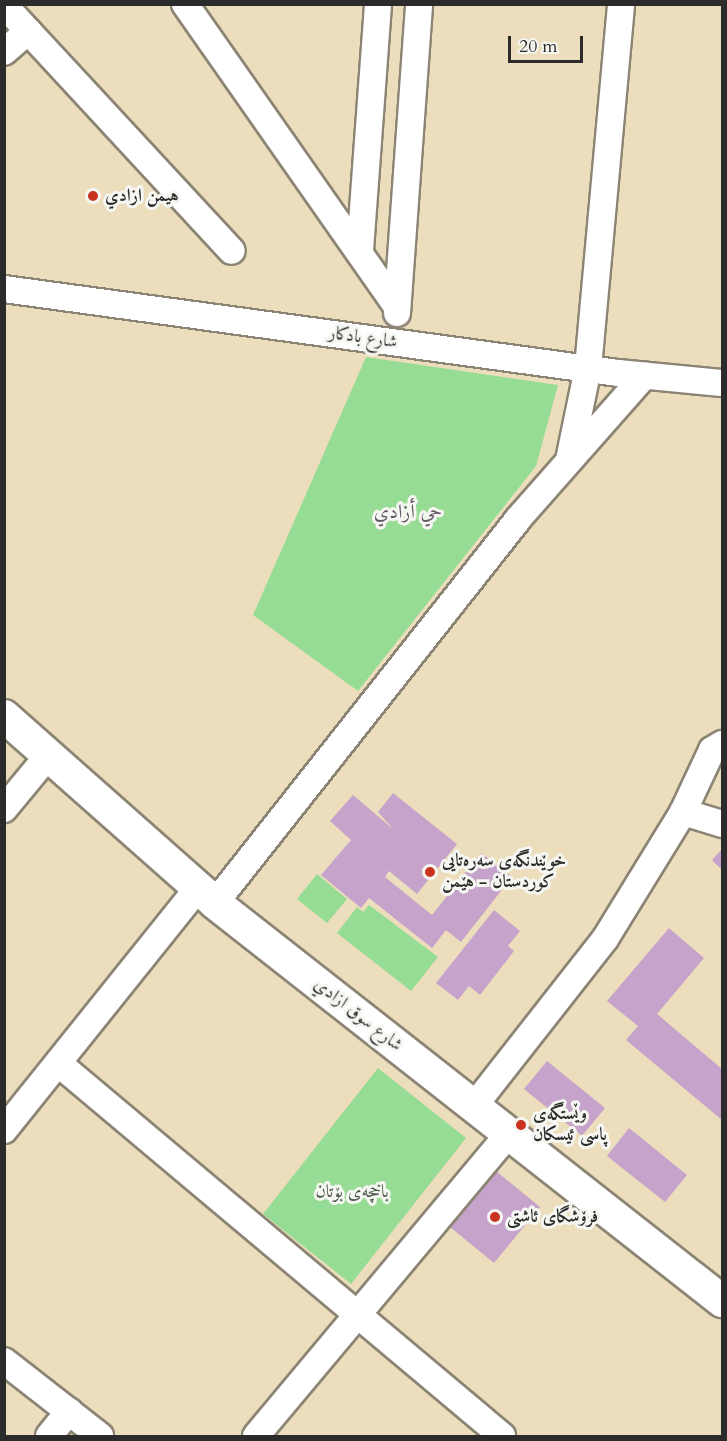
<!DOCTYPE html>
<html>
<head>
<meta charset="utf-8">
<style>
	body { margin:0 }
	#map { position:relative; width:727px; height:1441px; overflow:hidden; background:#ecdebc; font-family:Cardo,Amiri,serif }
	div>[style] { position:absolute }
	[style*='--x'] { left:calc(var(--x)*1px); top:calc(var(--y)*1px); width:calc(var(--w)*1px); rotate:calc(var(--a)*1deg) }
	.green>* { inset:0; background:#97dc95 }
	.building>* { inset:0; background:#c5a3ca }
	.roads { filter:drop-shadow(2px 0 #8c8474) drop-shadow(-2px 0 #8c8474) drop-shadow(0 2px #8c8474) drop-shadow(0 -2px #8c8474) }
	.minor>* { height:26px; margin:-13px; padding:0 13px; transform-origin:13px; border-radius:13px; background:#fff }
	.tertiary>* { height:32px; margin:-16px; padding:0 16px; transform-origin:16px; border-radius:16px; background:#fff }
	.dots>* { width:16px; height:16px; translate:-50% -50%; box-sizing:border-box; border:3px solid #f6f6f2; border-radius:50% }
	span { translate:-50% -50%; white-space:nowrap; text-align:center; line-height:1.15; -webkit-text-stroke:6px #f6f6f2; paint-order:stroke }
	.poi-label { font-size:18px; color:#2b2b2b; font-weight:700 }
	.left { translate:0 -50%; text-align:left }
	.street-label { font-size:18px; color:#2b2b2b }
	.park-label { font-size:18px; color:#465746 }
	.neighbourhood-label { font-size:20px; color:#615563 }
	.frame { position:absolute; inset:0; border:6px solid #2b2b2b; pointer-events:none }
	.scale { position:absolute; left:508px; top:36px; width:75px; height:27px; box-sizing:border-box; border:3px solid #2b2b2b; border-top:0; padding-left:8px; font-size:18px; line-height:21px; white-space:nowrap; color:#2b2b2b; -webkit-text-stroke:4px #f6f6f2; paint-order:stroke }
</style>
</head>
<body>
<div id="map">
	<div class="green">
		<div style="clip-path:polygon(366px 357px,558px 385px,536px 466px,358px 691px,253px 615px)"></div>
		<div style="clip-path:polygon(317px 874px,347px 899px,327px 923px,297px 899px)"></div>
		<div style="clip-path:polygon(369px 905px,438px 957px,411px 991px,337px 933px,357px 907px,363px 912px)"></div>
		<div style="clip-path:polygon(378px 1068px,466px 1138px,351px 1284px,263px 1214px)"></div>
	</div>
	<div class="building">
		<div style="clip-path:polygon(393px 793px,457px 844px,417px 894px,389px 871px,385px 877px,432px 915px,481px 853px,512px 877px,461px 942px,446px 930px,432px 948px,369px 898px,361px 908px,321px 875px,351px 840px,330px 821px,353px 795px,393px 829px,378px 812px)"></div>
		<div style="clip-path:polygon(722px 849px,722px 870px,712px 860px)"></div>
		<div style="clip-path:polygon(494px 910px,520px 931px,508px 946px,514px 951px,480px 995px,469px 986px,458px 1000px,436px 983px)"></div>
		<div style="clip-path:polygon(669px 928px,704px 958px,657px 1014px,722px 1069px,722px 1120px,626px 1040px,638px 1026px,607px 1001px)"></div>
		<div style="clip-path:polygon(547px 1061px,605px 1108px,582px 1136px,524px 1089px)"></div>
		<div style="clip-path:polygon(629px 1128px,687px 1175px,665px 1202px,607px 1156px)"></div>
		<div style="clip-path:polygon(496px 1171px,540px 1207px,494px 1263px,450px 1227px)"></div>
	</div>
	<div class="roads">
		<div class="minor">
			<div style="--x:185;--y:4;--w:370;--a:55"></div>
			<div style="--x:4;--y:5;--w:335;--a:47.2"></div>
			<div style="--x:4;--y:52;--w:32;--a:-41"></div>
			<div style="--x:360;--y:250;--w:247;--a:-85.8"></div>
			<div style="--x:4;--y:289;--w:620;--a:7.79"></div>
			<div style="--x:618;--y:373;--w:104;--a:5.5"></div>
			<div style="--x:397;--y:313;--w:310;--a:-85.9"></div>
			<div style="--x:569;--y:460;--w:94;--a:-78.3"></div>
			<div style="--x:588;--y:368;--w:365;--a:-84.8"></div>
			<div style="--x:4;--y:809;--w:67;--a:-50.4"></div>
			<div style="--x:683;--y:812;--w:41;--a:17.1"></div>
			<div style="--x:215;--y:903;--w:489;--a:-51.7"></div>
			<div style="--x:518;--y:519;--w:191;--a:-48.6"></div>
			<div style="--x:58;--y:1063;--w:580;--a:40.03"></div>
			<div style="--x:474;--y:1106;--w:212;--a:-51.9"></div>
			<div style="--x:605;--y:939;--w:149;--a:-58.4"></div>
			<div style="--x:683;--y:812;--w:68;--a:-64.9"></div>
			<div style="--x:712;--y:750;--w:12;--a:-31"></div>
			<div style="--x:4;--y:1130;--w:310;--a:-51.3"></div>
			<div style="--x:4;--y:1361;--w:122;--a:38"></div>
			<div style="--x:49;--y:1436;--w:32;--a:-51"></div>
			<div style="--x:256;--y:1436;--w:395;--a:-50.1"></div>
		</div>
		<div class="tertiary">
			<div style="--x:4;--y:716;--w:282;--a:41.5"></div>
			<div style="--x:215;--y:903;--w:645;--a:38.13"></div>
		</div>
	</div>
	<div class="dots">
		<div style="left:93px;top:196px;background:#c8321e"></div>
		<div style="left:430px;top:872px;background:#c8321e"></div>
		<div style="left:521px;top:1125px;background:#c8321e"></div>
		<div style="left:495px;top:1217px;background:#c8321e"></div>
	</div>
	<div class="poi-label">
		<span class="left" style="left:105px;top:196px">هيمن ازادي</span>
		<span class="left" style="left:442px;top:872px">خوێندنگەی سەرەتایی<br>کوردستان - هێمن</span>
		<span class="left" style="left:533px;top:1125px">وێستگەی<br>پاسی ئیسکان</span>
		<span class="left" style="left:507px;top:1217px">فرۆشگای ئاشتی</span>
	</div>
	<div class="street-label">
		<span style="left:363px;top:338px;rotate:8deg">شارع بادكار</span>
		<span style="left:358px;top:1015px;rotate:38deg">شارع سوق ازادي</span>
	</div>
	<div class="park-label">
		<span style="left:352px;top:1192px">باخچەی بۆتان</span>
	</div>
	<div class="neighbourhood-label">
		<span style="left:408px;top:511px">حي أزادي</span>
	</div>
	<div class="frame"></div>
	<div class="scale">20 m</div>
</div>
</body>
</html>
